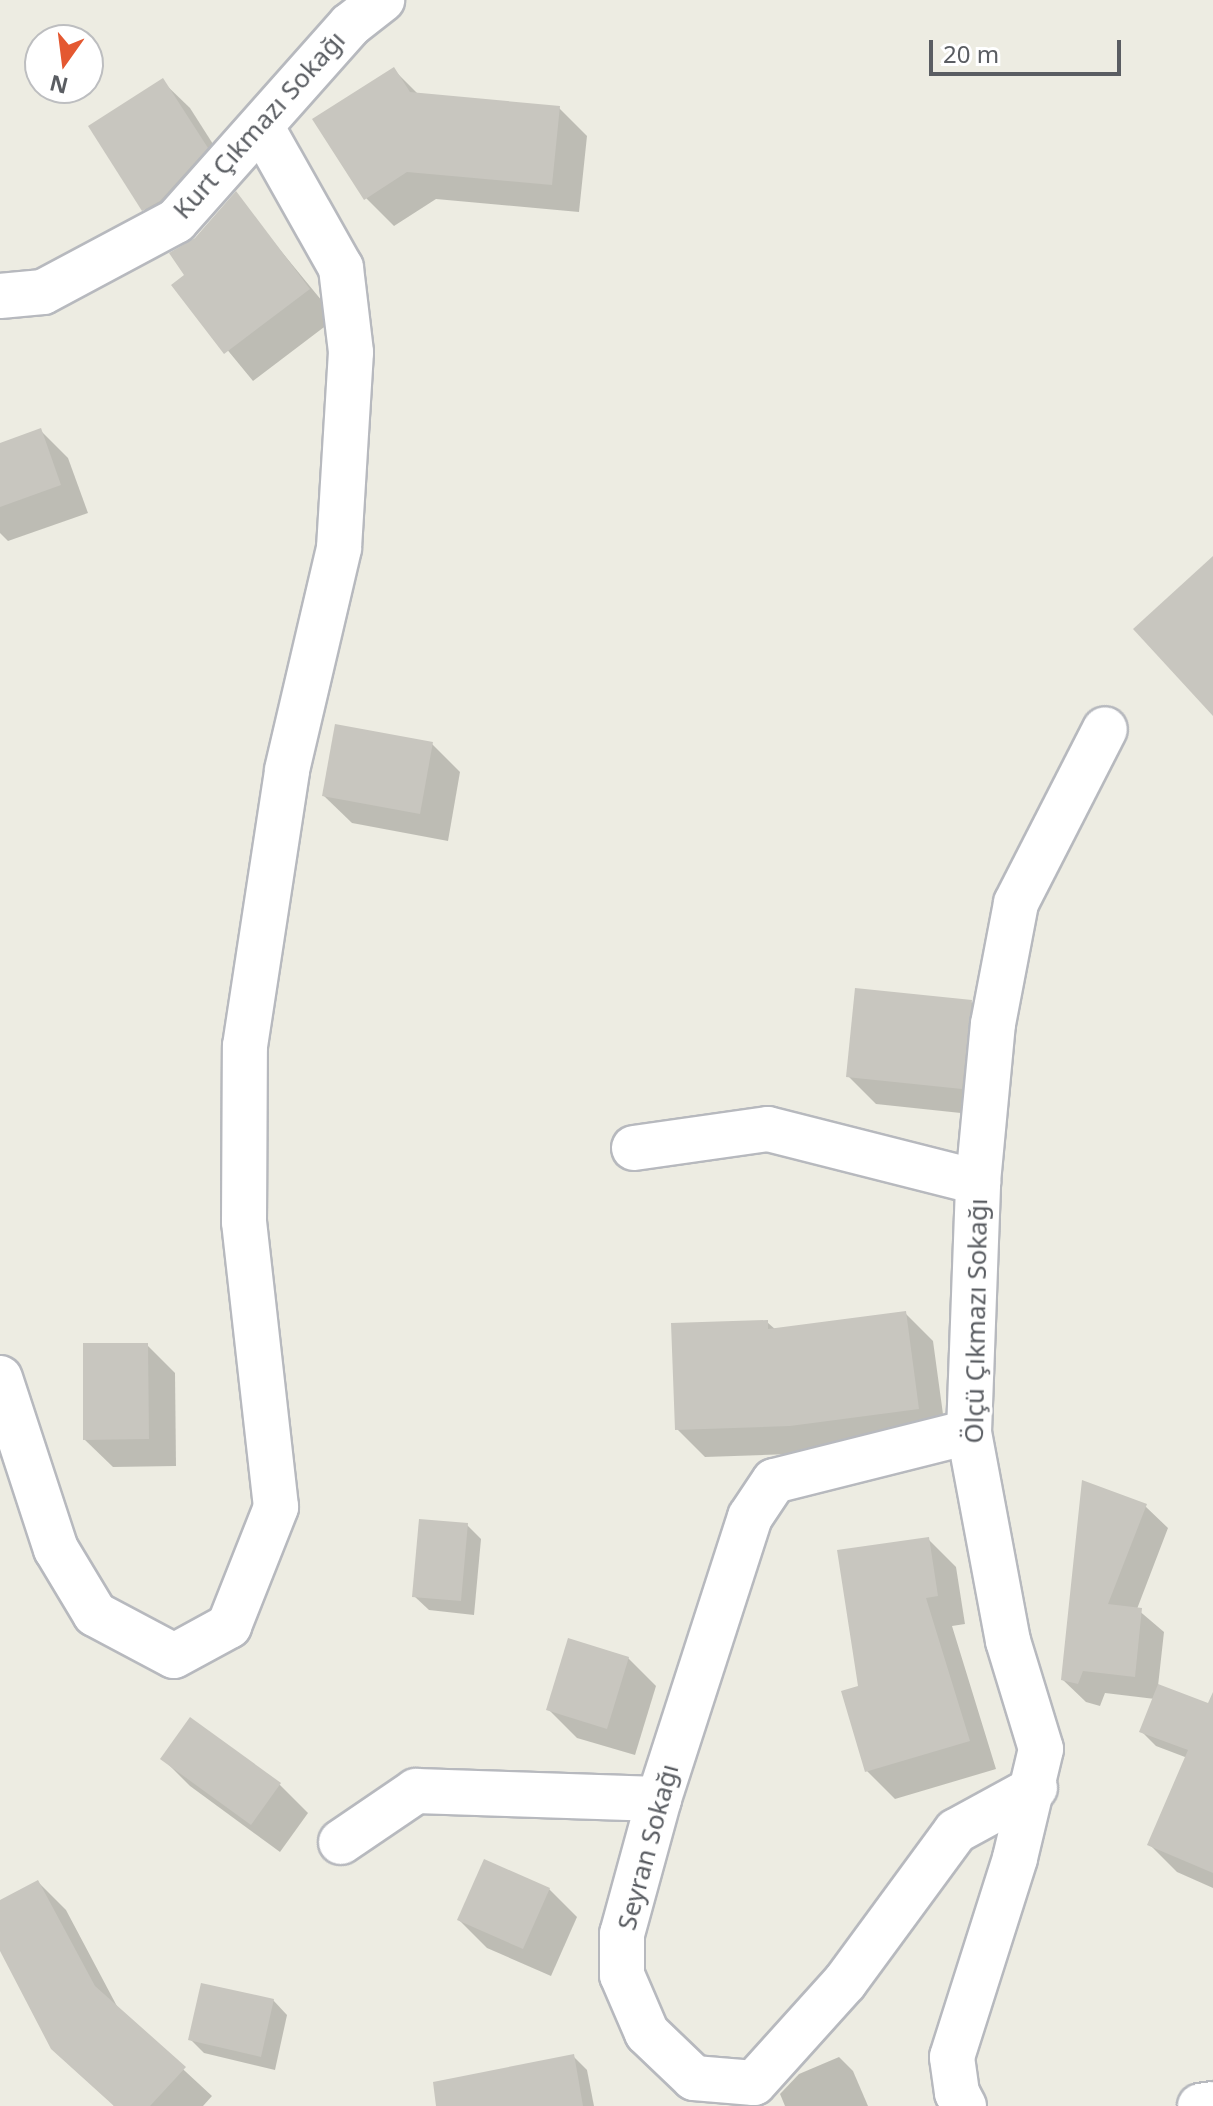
<!DOCTYPE html>
<html>
<head>
<meta charset="utf-8">
<style>
	body { margin:0 }
	#map { position:relative; width:1213px; height:2106px; overflow:hidden; background:#edece2; font-family:"Noto Sans",sans-serif }
	div>[style] { position:absolute }
	[style*='--x'] { left:calc(var(--x)*1px); top:calc(var(--y)*1px); width:calc(var(--w)*1px); rotate:calc(var(--a)*1deg) }
	.shadow>* { inset:0; background:#0003 }
	.building>* { inset:0; background:#c8c6bf }
	.roads { filter:drop-shadow(2px 0 #b7b9be) drop-shadow(-2px 0 #b7b9be) drop-shadow(0 2px #b7b9be) drop-shadow(0 -2px #b7b9be) }
	.minor>* { height:44px; margin:-22px; padding:0 22px; transform-origin:22px; border-radius:22px; background:#fff }
	span { translate:-50% -50%; white-space:nowrap; text-align:center; line-height:1.15; -webkit-text-stroke:6px #fff; paint-order:stroke }
	.street-label { font-size:26px; color:#5a5d62 }
	.north { position:absolute; left:24px; top:24px; width:80px; height:80px; box-sizing:border-box; background:#fff; border:2px solid #bdbec0; border-radius:50%; rotate:194deg; font-size:22px; font-weight:700; line-height:32px; text-align:center; color:#5a5d62 }
	.north::after { content:''; display:block; margin:auto; width:28px; height:36px; background:#e45831; clip-path:polygon(50% 0,100% 100%,50% 72%,0 100%) }
	.scale { position:absolute; left:929px; top:40px; width:192px; height:36px; box-sizing:border-box; border:4px solid #5a5d62; border-top:0; padding-left:10px; font-size:24px; line-height:28px; white-space:nowrap; color:#5a5d62; -webkit-text-stroke:6px #fff; paint-order:stroke }
</style>
</head>
<body>
<div id="map">
	<div class="shadow">
		<div style="clip-path:polygon(393px 69px,419px 95px,559px 108px,587px 136px,579px 212px,436px 199px,394px 226px,366px 198px)"></div>
		<div style="clip-path:polygon(162px 81px,190px 108px,234px 177px,172px 237px,144px 209px)"></div>
		<div style="clip-path:polygon(235px 195px,336px 318px,253px 381px,174px 285px,186px 276px,196px 239px)"></div>
		<div style="clip-path:polygon(40px 430px,68px 458px,88px 513px,8px 541px,0 533px,0 445px)"></div>
		<div style="clip-path:polygon(432px 744px,460px 772px,448px 841px,352px 823px,324px 796px)"></div>
		<div style="clip-path:polygon(971px 1002px,999px 1030px,989px 1116px,876px 1104px,848px 1076px)"></div>
		<div style="clip-path:polygon(905px 1313px,933px 1341px,946px 1436px,819px 1453px,705px 1457px,677px 1429px,767px 1322px,776px 1330px)"></div>
		<div style="clip-path:polygon(147px 1345px,175px 1373px,176px 1466px,113px 1467px,85px 1440px)"></div>
		<div style="clip-path:polygon(1145px 1506px,1168px 1528px,1137px 1609px,1164px 1632px,1158px 1686px,1213px 1710px,1213px 1746px,1206px 1765px,1156px 1746px,1142px 1732px,1155px 1699px,1105px 1693px,1100px 1706px,1086px 1702px,1063px 1680px)"></div>
		<div style="clip-path:polygon(467px 1525px,481px 1539px,474px 1615px,429px 1610px,414px 1596px)"></div>
		<div style="clip-path:polygon(928px 1539px,956px 1567px,965px 1624px,952px 1626px,996px 1769px,895px 1799px,867px 1771px,860px 1687px)"></div>
		<div style="clip-path:polygon(628px 1658px,656px 1686px,635px 1755px,577px 1738px,549px 1710px)"></div>
		<div style="clip-path:polygon(190px 1720px,280px 1785px,308px 1813px,280px 1852px,190px 1786px,162px 1758px)"></div>
		<div style="clip-path:polygon(1213px 1790px,1213px 1888px,1177px 1872px,1149px 1844px)"></div>
		<div style="clip-path:polygon(38px 1882px,66px 1910px,119px 2010px,212px 2096px,203px 2106px,114px 2106px,0 1947px,0 1902px)"></div>
		<div style="clip-path:polygon(549px 1889px,577px 1917px,551px 1976px,487px 1948px,459px 1920px)"></div>
		<div style="clip-path:polygon(273px 2000px,287px 2015px,275px 2070px,204px 2053px,190px 2039px)"></div>
		<div style="clip-path:polygon(573px 2056px,587px 2070px,594px 2106px,523px 2106px)"></div>
		<div style="clip-path:polygon(839px 2057px,853px 2071px,868px 2106px,785px 2106px,780px 2094px,799px 2074px)"></div>
	</div>
	<div class="building">
		<div style="clip-path:polygon(394px 67px,410px 92px,560px 106px,552px 185px,407px 172px,364px 200px,312px 119px)"></div>
		<div style="clip-path:polygon(163px 78px,208px 148px,160px 201px,142px 211px,88px 126px)"></div>
		<div style="clip-path:polygon(236px 191px,310px 289px,224px 354px,171px 285px,184px 275px,169px 253px,195px 238px)"></div>
		<div style="clip-path:polygon(41px 428px,61px 485px,0 507px,0 443px)"></div>
		<div style="clip-path:polygon(1213px 556px,1213px 716px,1133px 629px)"></div>
		<div style="clip-path:polygon(335px 724px,433px 742px,420px 814px,322px 796px)"></div>
		<div style="clip-path:polygon(855px 988px,972px 1000px,962px 1089px,846px 1077px)"></div>
		<div style="clip-path:polygon(906px 1311px,919px 1409px,790px 1426px,675px 1430px,671px 1323px,768px 1320px,768px 1329px)"></div>
		<div style="clip-path:polygon(83px 1343px,148px 1343px,149px 1439px,83px 1440px)"></div>
		<div style="clip-path:polygon(1082px 1480px,1147px 1504px,1108px 1604px,1142px 1608px,1135px 1677px,1083px 1671px,1078px 1684px,1061px 1680px)"></div>
		<div style="clip-path:polygon(419px 1519px,468px 1523px,461px 1601px,412px 1597px)"></div>
		<div style="clip-path:polygon(929px 1537px,938px 1596px,926px 1598px,970px 1741px,865px 1772px,841px 1691px,858px 1686px,837px 1550px)"></div>
		<div style="clip-path:polygon(568px 1638px,629px 1657px,607px 1729px,546px 1710px)"></div>
		<div style="clip-path:polygon(1158px 1684px,1208px 1703px,1213px 1692px,1213px 1873px,1147px 1845px,1188px 1750px,1139px 1732px)"></div>
		<div style="clip-path:polygon(190px 1717px,281px 1783px,251px 1825px,160px 1759px)"></div>
		<div style="clip-path:polygon(484px 1859px,550px 1888px,523px 1949px,457px 1920px)"></div>
		<div style="clip-path:polygon(38px 1880px,95px 1986px,186px 2067px,150px 2106px,114px 2106px,51px 2049px,0 1951px,0 1900px)"></div>
		<div style="clip-path:polygon(201px 1983px,274px 1999px,261px 2057px,188px 2040px)"></div>
		<div style="clip-path:polygon(574px 2054px,583px 2106px,436px 2106px,433px 2082px)"></div>
	</div>
	<div class="roads">
		<div class="minor">
			<div style="--x:0;--y:296;--w:43;--a:-5.3"></div>
			<div style="--x:43;--y:292;--w:151;--a:-28.1"></div>
			<div style="--x:176;--y:221;--w:262;--a:-48.4"></div>
			<div style="--x:350;--y:25;--w:41;--a:-38"></div>
			<div style="--x:634;--y:1148;--w:135;--a:-8.1"></div>
			<div style="--x:768;--y:1129;--w:217;--a:14.2"></div>
			<div style="--x:0;--y:1378;--w:180;--a:71.9"></div>
			<div style="--x:56;--y:1549;--w:76;--a:59"></div>
			<div style="--x:95;--y:1614;--w:89;--a:28"></div>
			<div style="--x:174;--y:1656;--w:63;--a:-28.6"></div>
			<div style="--x:229;--y:1626;--w:128;--a:-68.4"></div>
			<div style="--x:276;--y:1507;--w:287;--a:-96.4"></div>
			<div style="--x:244;--y:1222;--w:176;--a:-89.7"></div>
			<div style="--x:245;--y:1046;--w:279;--a:-81.3"></div>
			<div style="--x:287;--y:770;--w:228;--a:-76.8"></div>
			<div style="--x:339;--y:548;--w:196;--a:-86.5"></div>
			<div style="--x:351;--y:352;--w:85;--a:-96.8"></div>
			<div style="--x:341;--y:268;--w:161;--a:-119.4"></div>
			<div style="--x:969;--y:1432;--w:201;--a:165.9"></div>
			<div style="--x:774;--y:1481;--w:43;--a:123.7"></div>
			<div style="--x:750;--y:1517;--w:296;--a:107.9"></div>
			<div style="--x:659;--y:1799;--w:140;--a:105.3"></div>
			<div style="--x:622;--y:1934;--w:41;--a:90"></div>
			<div style="--x:622;--y:1975;--w:63;--a:66.7"></div>
			<div style="--x:647;--y:2033;--w:65;--a:43.8"></div>
			<div style="--x:694;--y:2078;--w:60;--a:4.8"></div>
			<div style="--x:754;--y:2083;--w:136;--a:-48"></div>
			<div style="--x:845;--y:1982;--w:187;--a:-53.7"></div>
			<div style="--x:956;--y:1831;--w:90;--a:-28.6"></div>
			<div style="--x:341;--y:1842;--w:91;--a:-34.2"></div>
			<div style="--x:416;--y:1791;--w:243;--a:1.9"></div>
			<div style="--x:964;--y:2106;--w:15;--a:-118"></div>
			<div style="--x:957;--y:2093;--w:36;--a:-98"></div>
			<div style="--x:952;--y:2057;--w:209;--a:-72.4"></div>
			<div style="--x:1015;--y:1858;--w:112;--a:-76.6"></div>
			<div style="--x:1041;--y:1749;--w:113;--a:-107"></div>
			<div style="--x:1008;--y:1641;--w:213;--a:-100.6"></div>
			<div style="--x:969;--y:1432;--w:250;--a:-87.9"></div>
			<div style="--x:978;--y:1182;--w:159;--a:-84.6"></div>
			<div style="--x:993;--y:1024;--w:123;--a:-79.2"></div>
			<div style="--x:1016;--y:903;--w:195;--a:-62.9"></div>
			<div style="--x:1200;--y:2106;--w:13;--a:-9"></div>
		</div>
	</div>
	<div class="street-label">
		<span style="left:259px;top:125px;rotate:-48deg">Kurt Çıkmazı Sokağı</span>
		<span style="left:976px;top:1321px;rotate:-89deg">Ölçü Çıkmazı Sokağı</span>
		<span style="left:648px;top:1847px;rotate:-75deg">Seyran Sokağı</span>
	</div>
	<div class="north">N</div>
	<div class="scale">20 m</div>
</div>
</body>
</html>
